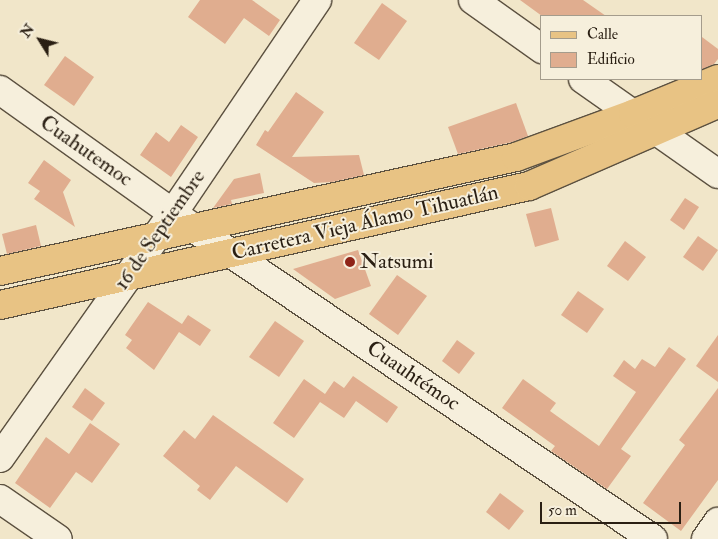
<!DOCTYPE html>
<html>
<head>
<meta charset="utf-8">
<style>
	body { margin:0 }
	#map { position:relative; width:718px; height:539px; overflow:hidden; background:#f1e6c9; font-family:"IM FELL Double Pica",serif }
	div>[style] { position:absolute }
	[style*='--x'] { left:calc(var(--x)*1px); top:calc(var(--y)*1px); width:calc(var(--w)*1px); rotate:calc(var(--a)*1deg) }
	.building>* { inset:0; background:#e0ad8f }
	.roads { filter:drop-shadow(1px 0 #5c5140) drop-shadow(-1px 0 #5c5140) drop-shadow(0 1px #5c5140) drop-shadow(0 -1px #5c5140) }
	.minor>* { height:28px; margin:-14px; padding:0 14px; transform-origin:14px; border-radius:14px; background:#f6efdc }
	.major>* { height:28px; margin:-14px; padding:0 14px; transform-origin:14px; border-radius:14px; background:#e8c384 }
	.dots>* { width:14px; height:14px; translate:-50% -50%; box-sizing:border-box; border:2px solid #f6efdc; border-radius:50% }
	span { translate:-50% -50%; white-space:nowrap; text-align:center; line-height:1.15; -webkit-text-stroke:4px #f6efdc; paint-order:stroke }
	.street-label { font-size:21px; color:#2a1f13 }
	.poi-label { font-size:21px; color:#2a1f13 }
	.left { translate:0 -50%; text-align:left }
	.legend { position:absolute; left:540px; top:15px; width:162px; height:65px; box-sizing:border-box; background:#f6efdc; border:1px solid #a49c8c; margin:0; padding:6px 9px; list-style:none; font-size:15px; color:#2a1f13 }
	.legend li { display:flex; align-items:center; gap:10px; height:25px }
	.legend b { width:25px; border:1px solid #a49c8c }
	.north { position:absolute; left:15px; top:15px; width:50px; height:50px; -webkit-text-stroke:4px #f6efdc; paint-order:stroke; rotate:306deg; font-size:14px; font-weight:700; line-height:20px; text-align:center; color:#2a1f13 }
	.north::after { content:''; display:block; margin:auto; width:18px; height:22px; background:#2a1f13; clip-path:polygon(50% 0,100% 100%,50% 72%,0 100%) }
	.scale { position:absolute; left:540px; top:502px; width:141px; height:22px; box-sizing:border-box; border:2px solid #2a1f13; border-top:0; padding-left:6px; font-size:15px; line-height:18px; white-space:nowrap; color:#2a1f13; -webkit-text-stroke:4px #f6efdc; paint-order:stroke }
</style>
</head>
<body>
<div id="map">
	<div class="building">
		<div style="clip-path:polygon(200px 0,252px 0,280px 20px,269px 36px,244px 18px,225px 44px,188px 17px)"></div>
		<div style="clip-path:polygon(520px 0,583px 0,606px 16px,542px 16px)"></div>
		<div style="clip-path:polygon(382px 3px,407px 21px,379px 60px,354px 43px)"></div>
		<div style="clip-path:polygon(702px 37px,718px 49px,718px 59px,714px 64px,702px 69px)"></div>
		<div style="clip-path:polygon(65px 56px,94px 77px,74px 106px,44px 85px)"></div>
		<div style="clip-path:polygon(296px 92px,324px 112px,292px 157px,359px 155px,364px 175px,332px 182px,314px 183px,256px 145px,265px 130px,268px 132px)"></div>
		<div style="clip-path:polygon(516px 103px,528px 136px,512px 142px,458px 154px,448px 127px)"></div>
		<div style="clip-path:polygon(181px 125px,198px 137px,171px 177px,140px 155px,156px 132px,169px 142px)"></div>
		<div style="clip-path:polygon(44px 160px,71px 180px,63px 192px,75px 227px,34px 199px,40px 191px,28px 183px)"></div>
		<div style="clip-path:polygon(260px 173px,264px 193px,231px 200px,232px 204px,213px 208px,234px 179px)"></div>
		<div style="clip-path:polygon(685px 198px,699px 207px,684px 230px,670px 220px)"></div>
		<div style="clip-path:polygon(551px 208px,559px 240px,535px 247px,526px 214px)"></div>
		<div style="clip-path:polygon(36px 225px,41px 246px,7px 254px,2px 234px)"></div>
		<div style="clip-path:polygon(698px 236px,718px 250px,703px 271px,683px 257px)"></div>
		<div style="clip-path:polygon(625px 241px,646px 257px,628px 281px,607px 266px)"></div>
		<div style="clip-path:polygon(358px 250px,371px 286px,335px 299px,293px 269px)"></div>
		<div style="clip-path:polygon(397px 275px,427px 296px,398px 335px,369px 314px)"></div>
		<div style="clip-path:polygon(578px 291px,604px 309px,587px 333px,561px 315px)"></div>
		<div style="clip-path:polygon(148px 302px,182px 324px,188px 315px,211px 330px,200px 346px,179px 332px,154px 370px,126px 348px,132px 340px,125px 335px)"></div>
		<div style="clip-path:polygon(275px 321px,304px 341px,279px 377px,249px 357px)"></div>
		<div style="clip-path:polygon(718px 335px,718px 382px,696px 366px)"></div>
		<div style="clip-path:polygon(457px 340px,475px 353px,459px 374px,442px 361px)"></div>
		<div style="clip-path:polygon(669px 347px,686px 359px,621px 449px,631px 456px,607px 489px,551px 451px,555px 446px,502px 408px,523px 379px,556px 403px,550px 411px,599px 446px,636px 392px,613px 376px,624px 360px,635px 369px,642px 359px,655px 367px)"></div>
		<div style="clip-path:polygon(353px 376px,398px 407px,387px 423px,356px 401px,344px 418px,320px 402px,294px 438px,273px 423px,304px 379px,325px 394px,334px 381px,344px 388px)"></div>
		<div style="clip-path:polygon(85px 388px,105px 403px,92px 421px,72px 407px)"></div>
		<div style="clip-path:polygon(718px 388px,718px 480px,681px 531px,643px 503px,685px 445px,679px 440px)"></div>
		<div style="clip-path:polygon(213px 415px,304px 479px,287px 503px,236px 466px,210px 500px,197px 490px,200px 486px,163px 456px,184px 430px,195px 439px)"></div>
		<div style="clip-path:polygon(90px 423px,120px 444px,92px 483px,76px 472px,50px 508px,15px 483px,46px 437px,69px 454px)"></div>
		<div style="clip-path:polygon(500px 493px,524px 511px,509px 530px,486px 512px)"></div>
	</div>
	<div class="roads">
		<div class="minor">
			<div style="--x:473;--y:0;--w:85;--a:35.4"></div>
			<div style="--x:583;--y:79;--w:165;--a:35.1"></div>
			<div style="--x:0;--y:90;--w:239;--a:35.5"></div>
			<div style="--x:195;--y:229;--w:553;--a:34.09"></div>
			<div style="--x:0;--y:458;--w:300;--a:-54.8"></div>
			<div style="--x:173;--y:213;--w:257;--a:-55.9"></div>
			<div style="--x:0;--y:499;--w:70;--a:34.6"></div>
			<div style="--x:706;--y:539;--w:21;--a:-55"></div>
		</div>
		<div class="major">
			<div style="--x:0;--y:271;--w:528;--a:-12.46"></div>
			<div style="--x:516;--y:157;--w:125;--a:-20.2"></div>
			<div style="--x:633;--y:114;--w:92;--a:-22.4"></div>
			<div style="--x:0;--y:305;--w:542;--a:-12.68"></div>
			<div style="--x:529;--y:186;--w:206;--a:-23.5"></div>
		</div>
	</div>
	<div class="dots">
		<div style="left:350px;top:262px;background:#8f2418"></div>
	</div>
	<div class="street-label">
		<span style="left:86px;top:151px;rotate:35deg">Cuahutemoc</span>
		<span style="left:365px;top:223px;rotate:-13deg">Carretera Vieja Álamo Tihuatlán</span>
		<span style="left:160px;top:230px;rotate:-55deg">16 de Septiembre</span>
		<span style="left:413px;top:376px;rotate:34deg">Cuauhtémoc</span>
	</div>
	<div class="poi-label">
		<span class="left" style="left:360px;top:262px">Natsumi</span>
	</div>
	<ul class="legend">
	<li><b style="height:6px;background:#e8c384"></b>Calle</li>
	<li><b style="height:14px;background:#e0ad8f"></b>Edificio</li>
	</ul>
	<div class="north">N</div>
	<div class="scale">50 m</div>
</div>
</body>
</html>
